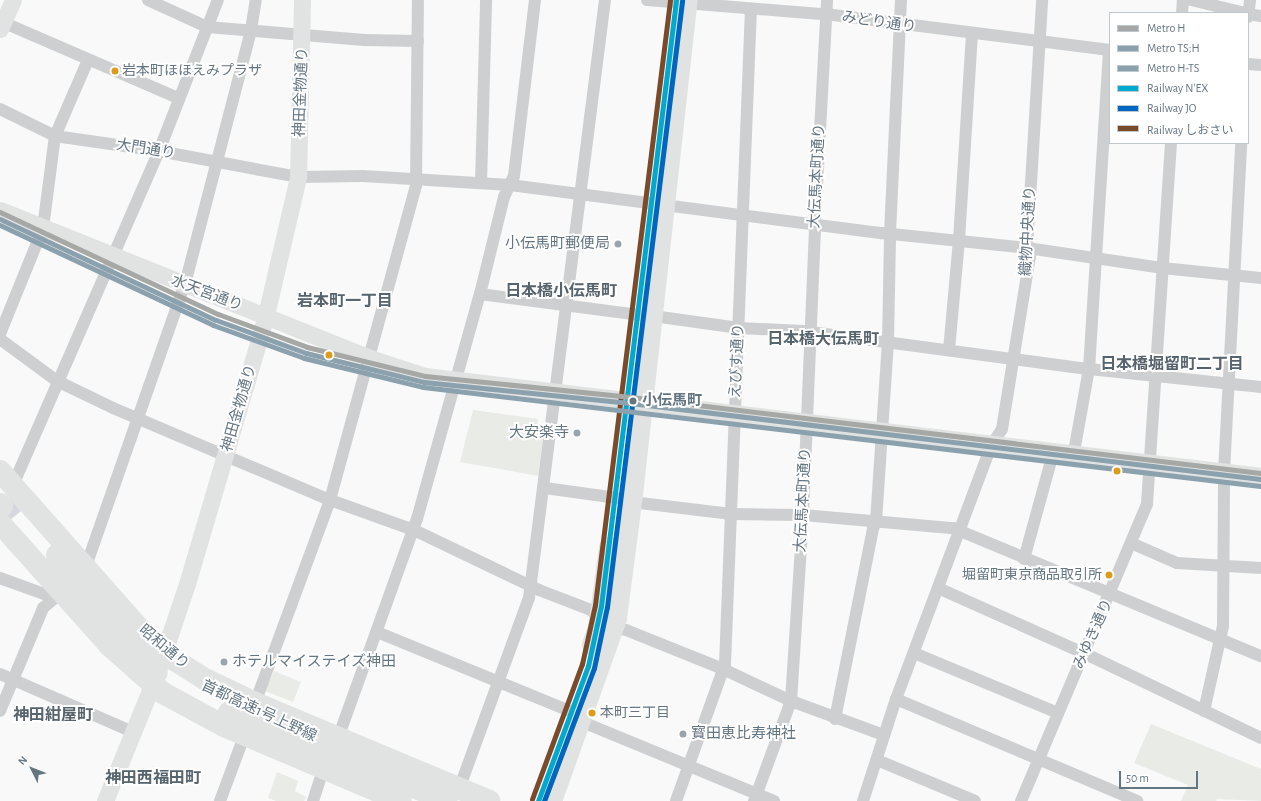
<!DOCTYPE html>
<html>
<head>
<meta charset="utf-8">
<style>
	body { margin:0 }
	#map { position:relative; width:1261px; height:801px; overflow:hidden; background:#f9f9f9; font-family:"Alegreya Sans","Noto Sans JP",sans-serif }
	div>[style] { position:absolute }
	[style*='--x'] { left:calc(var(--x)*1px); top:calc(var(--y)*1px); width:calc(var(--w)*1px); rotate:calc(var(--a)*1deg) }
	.green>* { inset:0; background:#e8ebe6 }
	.highway-tunnel>* { height:22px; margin-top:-11px; transform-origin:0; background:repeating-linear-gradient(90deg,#d4d8dc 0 22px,transparent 0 33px) }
	.street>* { height:12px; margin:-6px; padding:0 6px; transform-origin:6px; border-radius:6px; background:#cecfd0 }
	.secondary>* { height:17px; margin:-8.5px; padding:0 8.5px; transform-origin:8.5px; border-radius:8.5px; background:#e1e2e2 }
	.highway>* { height:22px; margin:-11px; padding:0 11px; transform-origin:11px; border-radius:11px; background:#e1e2e2 }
	.rail-1>* { height:5px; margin:-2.5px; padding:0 2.5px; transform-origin:2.5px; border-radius:2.5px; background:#00a9ce }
	.rail-2>* { height:5px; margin:-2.5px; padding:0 2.5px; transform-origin:2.5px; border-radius:2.5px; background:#0067c0 }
	.rail-3>* { height:5px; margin:-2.5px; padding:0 2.5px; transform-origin:2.5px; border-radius:2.5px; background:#7a4b2a }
	.metro-1>* { height:5px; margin:-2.5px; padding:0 2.5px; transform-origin:2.5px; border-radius:2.5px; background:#a5a8a4 }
	.metro-2>* { height:5px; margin:-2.5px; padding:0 2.5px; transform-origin:2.5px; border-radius:2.5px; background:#8ba2ae }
	.metro-3>* { height:5px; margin:-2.5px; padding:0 2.5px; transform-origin:2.5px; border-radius:2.5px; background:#8ba2ae }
	.dots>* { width:11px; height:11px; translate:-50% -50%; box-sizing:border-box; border:2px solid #fff; border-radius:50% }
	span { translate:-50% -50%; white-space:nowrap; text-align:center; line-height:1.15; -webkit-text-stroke:4px #fff; paint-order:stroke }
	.bus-label { font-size:14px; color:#657683 }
	.left { translate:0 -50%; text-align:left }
	.right { translate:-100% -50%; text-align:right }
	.street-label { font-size:15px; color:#657683 }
	.poi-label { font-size:15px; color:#657683 }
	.stop-label { font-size:15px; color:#657683; font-weight:700 }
	.neighbourhood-label { font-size:16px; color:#57646e; font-weight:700 }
	.legend { position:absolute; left:1109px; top:12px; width:140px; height:132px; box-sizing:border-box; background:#fff; border:1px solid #c1c8cd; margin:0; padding:5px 7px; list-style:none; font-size:12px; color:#657683 }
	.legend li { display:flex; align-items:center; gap:8px; height:20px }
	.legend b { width:20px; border:1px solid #c1c8cd }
	.north { position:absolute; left:12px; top:749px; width:40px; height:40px; -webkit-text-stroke:3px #fff; paint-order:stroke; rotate:312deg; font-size:11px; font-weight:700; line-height:16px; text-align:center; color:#657683 }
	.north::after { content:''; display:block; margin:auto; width:14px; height:18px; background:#657683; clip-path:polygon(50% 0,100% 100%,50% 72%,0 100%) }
	.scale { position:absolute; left:1119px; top:771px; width:79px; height:18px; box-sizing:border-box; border:2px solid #657683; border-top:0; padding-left:5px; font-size:12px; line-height:14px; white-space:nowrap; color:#657683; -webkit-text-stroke:3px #fff; paint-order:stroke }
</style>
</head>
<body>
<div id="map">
	<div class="green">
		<div style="clip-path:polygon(473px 410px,538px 419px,537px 428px,546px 429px,539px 476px,460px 462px)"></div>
		<div style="clip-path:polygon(274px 671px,301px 682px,293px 702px,265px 691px)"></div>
		<div style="clip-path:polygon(1151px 724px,1261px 769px,1261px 801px,1217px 799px,1216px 801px,1181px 801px,1188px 785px,1134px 763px)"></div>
		<div style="clip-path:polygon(277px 772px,298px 781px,295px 791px,306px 797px,304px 801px,276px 801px,268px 798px)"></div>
	</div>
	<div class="highway-tunnel">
		<div style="--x:2;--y:506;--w:16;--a:50"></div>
	</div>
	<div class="street">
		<div style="--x:148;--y:0;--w:65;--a:24.6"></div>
		<div style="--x:207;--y:27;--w:158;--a:4.7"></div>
		<div style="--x:364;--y:40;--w:54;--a:1.1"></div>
		<div style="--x:647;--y:0;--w:187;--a:4.6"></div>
		<div style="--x:833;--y:15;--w:279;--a:7.2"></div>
		<div style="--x:1191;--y:0;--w:56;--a:13.5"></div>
		<div style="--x:1182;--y:13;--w:13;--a:-86"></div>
		<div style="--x:1248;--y:14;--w:13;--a:9"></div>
		<div style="--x:1248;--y:17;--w:17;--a:-83"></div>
		<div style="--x:0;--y:21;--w:194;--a:23.4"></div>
		<div style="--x:1248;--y:64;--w:13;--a:4"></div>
		<div style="--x:0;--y:109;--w:61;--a:26.1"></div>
		<div style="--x:55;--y:136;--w:105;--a:8.2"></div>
		<div style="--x:159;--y:151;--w:141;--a:10.6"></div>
		<div style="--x:298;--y:177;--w:65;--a:-0.9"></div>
		<div style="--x:363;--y:176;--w:147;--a:3.5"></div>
		<div style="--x:510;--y:185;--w:375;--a:7.4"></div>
		<div style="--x:882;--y:233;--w:146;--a:5.9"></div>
		<div style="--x:1027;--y:248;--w:136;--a:8.4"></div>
		<div style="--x:1162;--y:268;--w:100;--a:5.8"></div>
		<div style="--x:481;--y:183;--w:183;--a:-88.4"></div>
		<div style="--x:480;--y:294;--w:160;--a:7.5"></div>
		<div style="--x:653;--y:316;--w:87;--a:7.9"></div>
		<div style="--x:739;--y:328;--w:64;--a:2.7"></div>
		<div style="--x:803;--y:331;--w:289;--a:7.6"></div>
		<div style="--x:1089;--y:369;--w:173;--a:6"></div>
		<div style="--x:0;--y:334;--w:114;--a:-67.9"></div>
		<div style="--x:43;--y:228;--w:93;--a:-82.6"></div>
		<div style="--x:55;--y:136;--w:83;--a:-66.5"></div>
		<div style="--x:0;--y:339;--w:71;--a:36.4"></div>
		<div style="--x:57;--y:381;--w:62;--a:25.7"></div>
		<div style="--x:113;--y:408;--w:236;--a:23"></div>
		<div style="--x:330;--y:500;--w:89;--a:19.7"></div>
		<div style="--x:414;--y:530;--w:139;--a:25.6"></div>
		<div style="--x:539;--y:590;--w:56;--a:21"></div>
		<div style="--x:591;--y:610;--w:7;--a:45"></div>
		<div style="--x:596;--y:615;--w:9;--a:69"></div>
		<div style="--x:949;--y:350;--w:110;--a:-84.8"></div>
		<div style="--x:959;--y:240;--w:206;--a:-86.4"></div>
		<div style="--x:1074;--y:452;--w:84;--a:-79.8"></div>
		<div style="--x:1089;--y:369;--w:320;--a:-86.4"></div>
		<div style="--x:13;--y:485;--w:365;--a:-66.4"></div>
		<div style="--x:159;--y:151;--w:162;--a:-68.7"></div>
		<div style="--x:545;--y:488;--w:73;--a:7.9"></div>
		<div style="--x:632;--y:495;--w:11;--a:45"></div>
		<div style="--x:640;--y:503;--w:92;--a:6.9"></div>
		<div style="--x:731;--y:514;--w:72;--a:0.8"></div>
		<div style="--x:803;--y:515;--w:151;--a:5"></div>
		<div style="--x:953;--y:528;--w:334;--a:22.6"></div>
		<div style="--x:1131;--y:543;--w:50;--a:23.5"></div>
		<div style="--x:1177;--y:563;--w:84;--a:3.4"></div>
		<div style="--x:1024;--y:559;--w:113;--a:-74.6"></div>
		<div style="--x:85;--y:569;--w:302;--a:-70.7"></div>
		<div style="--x:185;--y:284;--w:262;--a:-75.4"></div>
		<div style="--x:251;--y:30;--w:30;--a:-81"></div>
		<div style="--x:0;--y:578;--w:59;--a:20"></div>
		<div style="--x:938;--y:588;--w:169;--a:24.1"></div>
		<div style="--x:1092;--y:657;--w:187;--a:25.6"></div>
		<div style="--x:377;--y:632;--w:209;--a:22.3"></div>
		<div style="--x:612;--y:634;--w:9;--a:-32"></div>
		<div style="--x:620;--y:629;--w:6;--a:9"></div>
		<div style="--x:626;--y:630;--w:105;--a:21.9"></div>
		<div style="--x:723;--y:669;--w:75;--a:25.2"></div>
		<div style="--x:791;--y:701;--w:99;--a:20.1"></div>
		<div style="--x:914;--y:653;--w:156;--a:22.6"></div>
		<div style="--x:0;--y:674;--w:145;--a:23.6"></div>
		<div style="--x:896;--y:699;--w:262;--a:22.9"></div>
		<div style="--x:255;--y:703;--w:216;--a:-69.7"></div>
		<div style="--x:330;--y:500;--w:326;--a:-74.7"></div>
		<div style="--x:416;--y:186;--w:186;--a:-89.4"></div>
		<div style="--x:0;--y:711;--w:112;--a:-67.3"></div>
		<div style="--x:43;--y:608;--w:16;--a:-40"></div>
		<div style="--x:1204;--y:711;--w:87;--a:-77.4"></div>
		<div style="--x:1223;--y:626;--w:154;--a:-89.6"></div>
		<div style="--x:1224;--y:472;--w:329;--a:-87"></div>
		<div style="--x:835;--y:719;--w:195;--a:-78.7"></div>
		<div style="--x:873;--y:528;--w:7;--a:-63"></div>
		<div style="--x:876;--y:522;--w:180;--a:-86.2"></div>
		<div style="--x:888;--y:342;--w:109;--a:-88.9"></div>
		<div style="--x:890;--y:233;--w:233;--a:-87.3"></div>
		<div style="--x:580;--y:721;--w:210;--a:22.4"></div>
		<div style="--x:338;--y:738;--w:233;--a:-70.2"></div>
		<div style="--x:417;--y:519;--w:234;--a:-74.4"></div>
		<div style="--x:480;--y:294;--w:100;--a:-76.1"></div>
		<div style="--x:504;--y:197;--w:23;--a:-65"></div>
		<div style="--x:514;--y:176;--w:177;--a:-83.2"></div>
		<div style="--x:877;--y:760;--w:106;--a:22.7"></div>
		<div style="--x:459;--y:789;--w:203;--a:-69.9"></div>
		<div style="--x:529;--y:598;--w:603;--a:-82.76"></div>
		<div style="--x:220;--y:801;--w:66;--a:-69.6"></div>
		<div style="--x:313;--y:801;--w:28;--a:-72"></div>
		<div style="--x:676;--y:801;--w:145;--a:-70.3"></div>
		<div style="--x:725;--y:664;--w:656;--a:-87.73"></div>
		<div style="--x:754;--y:801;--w:107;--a:-69.7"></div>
		<div style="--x:791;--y:701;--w:186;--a:-86.3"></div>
		<div style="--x:803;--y:515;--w:292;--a:-87.6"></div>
		<div style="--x:815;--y:223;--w:223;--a:-86.9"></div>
		<div style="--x:863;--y:801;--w:107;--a:-72.1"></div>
		<div style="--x:896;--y:699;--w:272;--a:-69.4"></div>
		<div style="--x:992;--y:444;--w:18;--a:-56"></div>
		<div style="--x:1002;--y:429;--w:174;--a:-80.8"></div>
		<div style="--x:1030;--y:257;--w:9;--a:-108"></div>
		<div style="--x:1027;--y:248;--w:248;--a:-86.5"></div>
		<div style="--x:1021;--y:801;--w:323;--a:-67"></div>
		<div style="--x:1147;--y:504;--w:362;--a:-86.2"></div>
	</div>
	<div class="secondary">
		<div style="--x:0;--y:29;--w:32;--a:-66"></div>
		<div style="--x:0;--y:210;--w:399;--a:21.8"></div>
		<div style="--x:370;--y:358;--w:58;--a:18.1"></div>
		<div style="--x:425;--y:376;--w:842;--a:6.82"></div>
		<div style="--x:105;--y:801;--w:138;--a:-67.9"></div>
		<div style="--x:157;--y:673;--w:94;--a:-71.4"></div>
		<div style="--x:187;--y:584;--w:280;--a:-73.6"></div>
		<div style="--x:266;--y:315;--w:142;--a:-76.9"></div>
		<div style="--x:298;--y:177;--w:177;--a:-88.7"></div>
	</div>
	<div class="highway">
		<div style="--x:0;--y:471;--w:210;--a:48.5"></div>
		<div style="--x:139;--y:628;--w:50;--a:41.7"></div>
		<div style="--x:176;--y:661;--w:36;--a:32"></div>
		<div style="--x:207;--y:680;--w:53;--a:25.6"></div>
		<div style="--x:255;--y:703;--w:254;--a:22.7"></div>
		<div style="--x:0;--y:504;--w:3;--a:45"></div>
		<div style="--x:0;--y:523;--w:165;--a:48.2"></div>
		<div style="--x:110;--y:646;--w:71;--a:41.6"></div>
		<div style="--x:163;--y:693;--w:69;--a:28.4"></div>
		<div style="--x:224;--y:726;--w:192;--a:23"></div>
		<div style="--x:57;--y:555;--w:84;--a:53.7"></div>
		<div style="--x:116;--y:618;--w:13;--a:63"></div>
		<div style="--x:122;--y:630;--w:55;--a:50.9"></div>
		<div style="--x:593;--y:645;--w:18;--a:-71"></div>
		<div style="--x:599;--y:628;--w:81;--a:-82.2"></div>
		<div style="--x:229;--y:712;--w:140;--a:21.8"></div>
		<div style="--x:347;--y:756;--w:14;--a:34"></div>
		<div style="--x:359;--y:764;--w:95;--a:22.8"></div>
		<div style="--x:551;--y:801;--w:194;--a:-70.4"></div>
		<div style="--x:616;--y:618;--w:124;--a:-82.6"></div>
		<div style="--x:632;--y:495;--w:498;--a:-83.7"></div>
	</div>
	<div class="rail-1">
		<div style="--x:538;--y:801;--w:144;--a:-69.7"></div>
		<div style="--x:588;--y:666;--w:61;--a:-77.8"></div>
		<div style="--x:601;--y:606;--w:611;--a:-82.94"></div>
	</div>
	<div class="rail-2">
		<div style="--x:544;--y:801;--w:142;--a:-69.4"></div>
		<div style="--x:594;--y:668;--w:62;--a:-78"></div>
		<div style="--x:607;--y:607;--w:611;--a:-82.94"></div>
	</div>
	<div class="rail-3">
		<div style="--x:532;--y:799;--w:144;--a:-69.7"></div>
		<div style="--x:582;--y:664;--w:60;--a:-77.6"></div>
		<div style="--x:595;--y:605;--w:610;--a:-82.93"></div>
	</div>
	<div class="metro-1">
		<div style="--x:0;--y:212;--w:241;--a:25.1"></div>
		<div style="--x:218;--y:314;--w:95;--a:20.3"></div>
		<div style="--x:307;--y:347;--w:122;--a:13.8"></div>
		<div style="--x:425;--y:376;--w:207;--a:5.8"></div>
		<div style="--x:631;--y:397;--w:635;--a:6.88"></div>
	</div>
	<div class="metro-2">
		<div style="--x:0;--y:219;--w:238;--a:25.1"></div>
		<div style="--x:216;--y:320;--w:96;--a:20.1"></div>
		<div style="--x:306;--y:353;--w:122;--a:13.8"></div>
		<div style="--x:424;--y:382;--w:207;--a:5.8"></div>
		<div style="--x:630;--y:403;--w:635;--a:6.88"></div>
	</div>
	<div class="metro-3">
		<div style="--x:0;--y:225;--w:235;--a:25.1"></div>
		<div style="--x:213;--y:325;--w:97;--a:19.9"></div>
		<div style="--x:304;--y:358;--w:122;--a:13.7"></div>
		<div style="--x:423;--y:387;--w:843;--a:6.75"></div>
	</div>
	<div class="dots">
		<div style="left:115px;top:71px;background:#da9c1a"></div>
		<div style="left:618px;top:244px;background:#99a4ac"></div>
		<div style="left:329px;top:355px;background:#da9c1a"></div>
		<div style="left:633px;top:401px;background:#657683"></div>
		<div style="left:577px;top:433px;background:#99a4ac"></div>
		<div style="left:1117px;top:471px;background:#da9c1a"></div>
		<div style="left:1109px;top:575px;background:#da9c1a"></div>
		<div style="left:224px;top:662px;background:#99a4ac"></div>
		<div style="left:592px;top:713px;background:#da9c1a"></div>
		<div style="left:683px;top:734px;background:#99a4ac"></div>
	</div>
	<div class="bus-label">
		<span class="left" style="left:122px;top:71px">岩本町ほほえみプラザ</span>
		<span class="right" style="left:1102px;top:575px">堀留町東京商品取引所</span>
		<span class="left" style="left:600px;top:713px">本町三丁目</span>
	</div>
	<div class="street-label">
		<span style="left:879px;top:22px;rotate:8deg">みどり通り</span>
		<span style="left:301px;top:92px;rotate:-88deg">神田金物通り</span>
		<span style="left:146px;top:149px;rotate:9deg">大門通り</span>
		<span style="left:817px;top:176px;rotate:-87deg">大伝馬本町通り</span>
		<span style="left:1028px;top:231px;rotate:-87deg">織物中央通り</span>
		<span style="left:207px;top:293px;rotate:21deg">水天宮通り</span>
		<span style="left:737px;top:361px;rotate:-87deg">えびす通り</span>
		<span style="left:239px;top:408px;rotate:-74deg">神田金物通り</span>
		<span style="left:803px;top:500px;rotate:-87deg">大伝馬本町通り</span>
		<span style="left:1093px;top:634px;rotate:-66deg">みゆき通り</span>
		<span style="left:164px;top:647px;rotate:40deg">昭和通り</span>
		<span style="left:259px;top:711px;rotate:25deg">首都高速1号上野線</span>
	</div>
	<div class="poi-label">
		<span class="right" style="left:610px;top:244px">小伝馬町郵便局</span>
		<span class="right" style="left:569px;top:433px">大安楽寺</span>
		<span class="left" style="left:232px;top:662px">ホテルマイステイズ神田</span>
		<span class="left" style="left:691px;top:734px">寳田恵比寿神社</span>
	</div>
	<div class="stop-label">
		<span class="left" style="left:642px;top:401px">小伝馬町</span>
	</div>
	<div class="neighbourhood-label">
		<span style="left:561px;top:291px">日本橋小伝馬町</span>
		<span style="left:345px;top:301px">岩本町一丁目</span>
		<span style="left:823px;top:339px">日本橋大伝馬町</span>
		<span style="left:1172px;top:364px">日本橋堀留町二丁目</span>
		<span style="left:53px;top:715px">神田紺屋町</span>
		<span style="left:153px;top:778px">神田西福田町</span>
	</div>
	<ul class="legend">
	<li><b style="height:5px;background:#a5a8a4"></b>Metro H</li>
	<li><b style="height:5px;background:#8ba2ae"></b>Metro TS;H</li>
	<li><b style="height:5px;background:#8ba2ae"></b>Metro H-TS</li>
	<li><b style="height:5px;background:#00a9ce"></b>Railway N'EX</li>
	<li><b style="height:5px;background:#0067c0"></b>Railway JO</li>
	<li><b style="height:5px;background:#7a4b2a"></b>Railway しおさい</li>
	</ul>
	<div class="north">N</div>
	<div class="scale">50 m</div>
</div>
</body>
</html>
